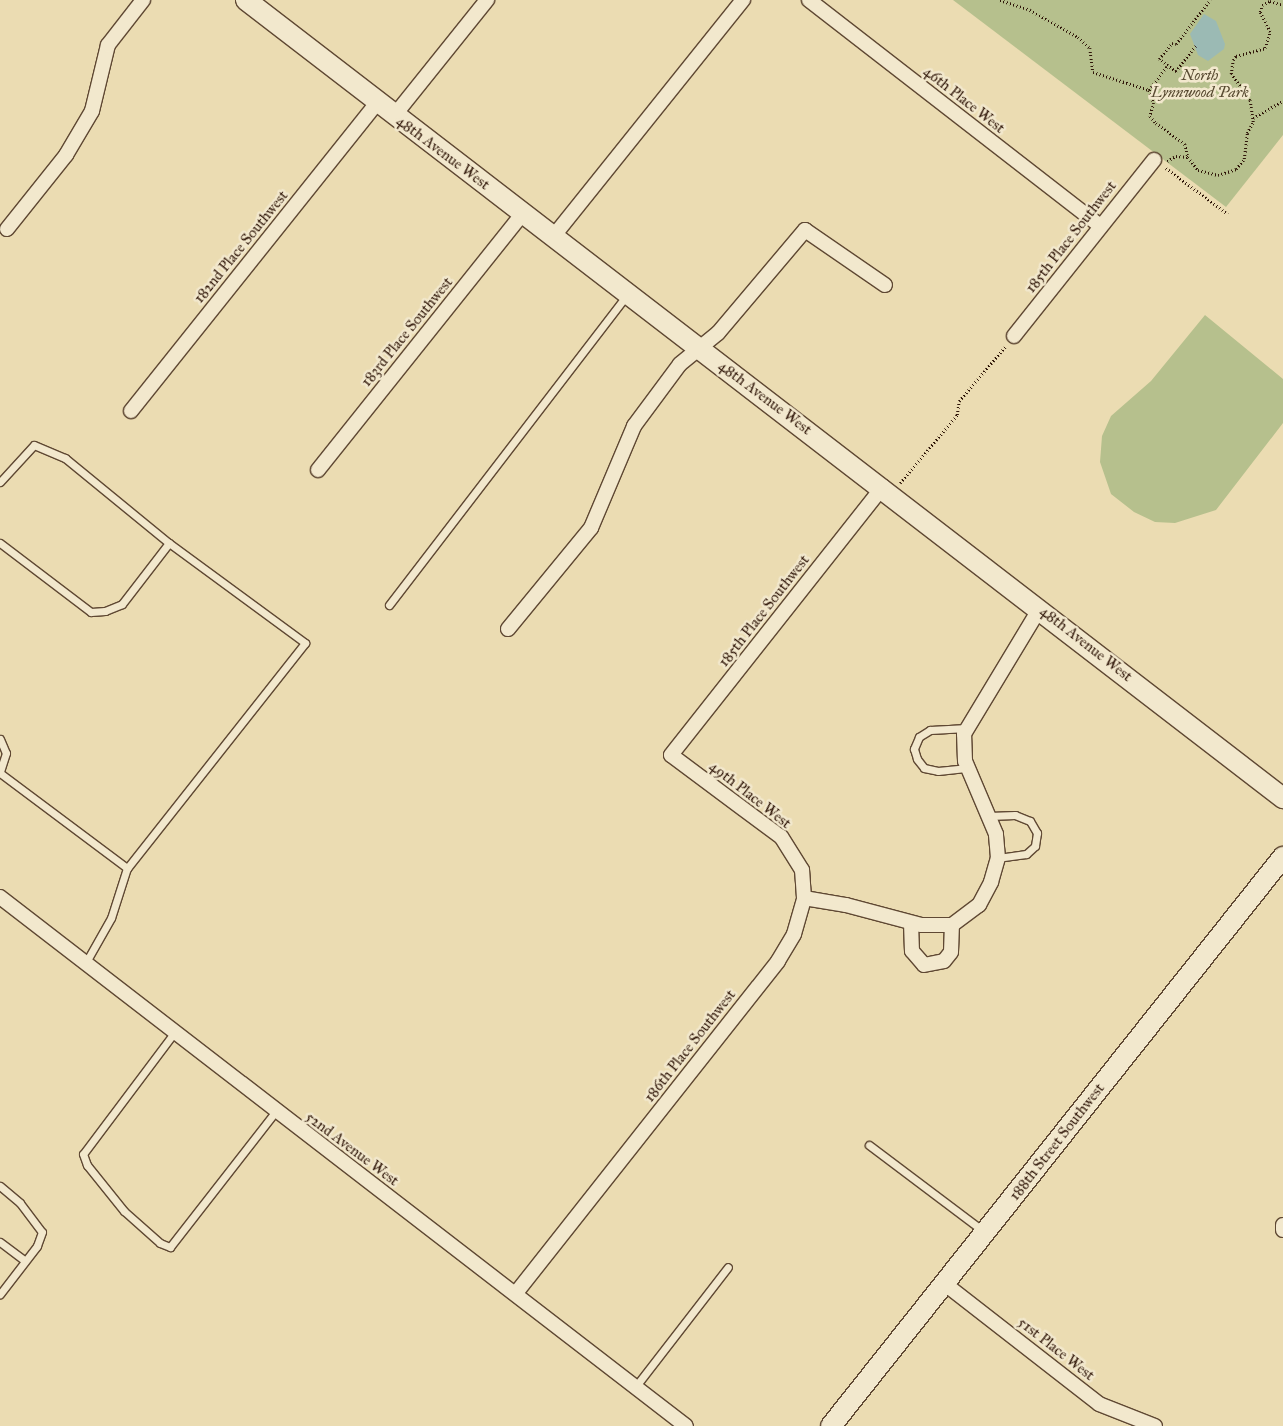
<!DOCTYPE html>
<html>
<head>
<meta charset="utf-8">
<style>
	body { margin:0 }
	#map { position:relative; width:1283px; height:1426px; overflow:hidden; background:#ebdcb2; font-family:"IM FELL Great Primer",serif }
	div>[style] { position:absolute }
	[style*='--x'] { left:calc(var(--x)*1px); top:calc(var(--y)*1px); width:calc(var(--w)*1px); rotate:calc(var(--a)*1deg) }
	.green>* { inset:0; background:#b6c08d }
	.water>* { inset:0; background:#9bbab4 }
	.path>* { height:2.5px; margin-top:-1.25px; transform-origin:0; background:repeating-linear-gradient(90deg,#301709 0 1px,transparent 0 3.5px) }
	.roads { filter:drop-shadow(1px 0 #5f4833) drop-shadow(-1px 0 #5f4833) drop-shadow(0 1px #5f4833) drop-shadow(0 -1px #5f4833) }
	.lane>* { height:7px; margin:-3.5px; padding:0 3.5px; transform-origin:3.5px; border-radius:3.5px; background:#f2e8cd }
	.street>* { height:14px; margin:-7px; padding:0 7px; transform-origin:7px; border-radius:7px; background:#f2e8cd }
	.secondary>* { height:20px; margin:-10px; padding:0 10px; transform-origin:10px; border-radius:10px; background:#f2e8cd }
	span { translate:-50% -50%; white-space:nowrap; text-align:center; line-height:1.15; -webkit-text-stroke:5px #f2e8cd; paint-order:stroke }
	.park-label { font-size:15px; color:#584a31; font-style:italic }
	.street-label { font-size:15px; color:#301709 }
</style>
</head>
<body>
<div id="map">
	<div class="green">
		<div style="clip-path:polygon(953px 0,1283px 0,1283px 135px,1226px 207px)"></div>
		<div style="clip-path:polygon(1205px 315px,1283px 379px,1283px 423px,1216px 510px,1175px 523px,1155px 522px,1134px 512px,1111px 494px,1100px 462px,1102px 436px,1111px 416px,1151px 381px)"></div>
	</div>
	<div class="water">
		<div style="clip-path:polygon(1204px 14px,1216px 21px,1225px 44px,1224px 49px,1208px 61px,1198px 55px,1190px 34px)"></div>
	</div>
	<div class="path">
		<div style="--x:1000;--y:0;--w:32;--a:18"></div>
		<div style="--x:1030;--y:10;--w:55;--a:29.4"></div>
		<div style="--x:1078;--y:37;--w:16;--a:43"></div>
		<div style="--x:1090;--y:48;--w:24;--a:83"></div>
		<div style="--x:1093;--y:72;--w:59;--a:17.8"></div>
		<div style="--x:1149;--y:90;--w:14;--a:69"></div>
		<div style="--x:1154;--y:103;--w:14;--a:107"></div>
		<div style="--x:1150;--y:116;--w:9;--a:49"></div>
		<div style="--x:1156;--y:123;--w:36;--a:36"></div>
		<div style="--x:1185;--y:144;--w:13;--a:77"></div>
		<div style="--x:1188;--y:157;--w:16;--a:52"></div>
		<div style="--x:1198;--y:170;--w:21;--a:14"></div>
		<div style="--x:1218;--y:175;--w:19;--a:-18"></div>
		<div style="--x:1236;--y:169;--w:13;--a:-51"></div>
		<div style="--x:1244;--y:159;--w:26;--a:-83"></div>
		<div style="--x:1247;--y:133;--w:13;--a:-61"></div>
		<div style="--x:1253;--y:122;--w:22;--a:-98"></div>
		<div style="--x:1250;--y:100;--w:32;--a:-126"></div>
		<div style="--x:1231;--y:74;--w:14;--a:-82"></div>
		<div style="--x:1233;--y:60;--w:5;--a:-53"></div>
		<div style="--x:1236;--y:56;--w:30;--a:-15"></div>
		<div style="--x:1265;--y:48;--w:17;--a:-73"></div>
		<div style="--x:1270;--y:32;--w:22;--a:-117"></div>
		<div style="--x:1260;--y:12;--w:7;--a:-74"></div>
		<div style="--x:1262;--y:5;--w:9;--a:-27"></div>
		<div style="--x:1270;--y:1;--w:14;--a:17"></div>
		<div style="--x:1196;--y:46;--w:33;--a:128"></div>
		<div style="--x:1176;--y:72;--w:21;--a:-143"></div>
		<div style="--x:1159;--y:59;--w:21;--a:-51"></div>
		<div style="--x:1172;--y:43;--w:4;--a:14"></div>
		<div style="--x:1176;--y:44;--w:56;--a:-52.3"></div>
		<div style="--x:1149;--y:90;--w:31;--a:-53"></div>
		<div style="--x:1253;--y:118;--w:34;--a:-30"></div>
		<div style="--x:1167;--y:161;--w:10;--a:-29"></div>
		<div style="--x:1176;--y:156;--w:12;--a:5"></div>
		<div style="--x:1166;--y:168;--w:77;--a:36.6"></div>
		<div style="--x:900;--y:483;--w:89;--a:-50"></div>
		<div style="--x:957;--y:415;--w:14;--a:-82"></div>
		<div style="--x:959;--y:401;--w:71;--a:-49.6"></div>
	</div>
	<div class="roads">
		<div class="lane">
			<div style="--x:0;--y:482;--w:50;--a:-47.4"></div>
			<div style="--x:34;--y:445;--w:34;--a:23"></div>
			<div style="--x:65;--y:458;--w:134;--a:39.3"></div>
			<div style="--x:169;--y:543;--w:169;--a:36.3"></div>
			<div style="--x:305;--y:643;--w:287;--a:128.3"></div>
			<div style="--x:127;--y:868;--w:52;--a:107.7"></div>
			<div style="--x:111;--y:918;--w:53;--a:119.5"></div>
			<div style="--x:0;--y:543;--w:114;--a:37.2"></div>
			<div style="--x:91;--y:612;--w:14;--a:-4"></div>
			<div style="--x:105;--y:611;--w:18;--a:-22"></div>
			<div style="--x:122;--y:604;--w:77;--a:-52.4"></div>
			<div style="--x:389;--y:605;--w:389;--a:-52.5"></div>
			<div style="--x:967;--y:728;--w:37;--a:177"></div>
			<div style="--x:930;--y:730;--w:13;--a:148"></div>
			<div style="--x:919;--y:737;--w:13;--a:113"></div>
			<div style="--x:914;--y:749;--w:10;--a:73"></div>
			<div style="--x:917;--y:759;--w:11;--a:52"></div>
			<div style="--x:924;--y:768;--w:14;--a:12"></div>
			<div style="--x:938;--y:771;--w:30;--a:-6"></div>
			<div style="--x:0;--y:739;--w:15;--a:67"></div>
			<div style="--x:6;--y:753;--w:19;--a:108"></div>
			<div style="--x:0;--y:773;--w:159;--a:36.8"></div>
			<div style="--x:989;--y:816;--w:26;--a:-2"></div>
			<div style="--x:1015;--y:815;--w:16;--a:22"></div>
			<div style="--x:1030;--y:821;--w:14;--a:60"></div>
			<div style="--x:1037;--y:833;--w:13;--a:99"></div>
			<div style="--x:1035;--y:846;--w:12;--a:138"></div>
			<div style="--x:1026;--y:854;--w:28;--a:172"></div>
			<div style="--x:174;--y:1033;--w:151;--a:126.9"></div>
			<div style="--x:83;--y:1154;--w:12;--a:70"></div>
			<div style="--x:87;--y:1165;--w:59;--a:51.2"></div>
			<div style="--x:124;--y:1211;--w:48;--a:41.6"></div>
			<div style="--x:160;--y:1243;--w:11;--a:22"></div>
			<div style="--x:170;--y:1247;--w:172;--a:-52.1"></div>
			<div style="--x:869;--y:1145;--w:143;--a:37"></div>
			<div style="--x:0;--y:1186;--w:26;--a:40"></div>
			<div style="--x:20;--y:1203;--w:36;--a:53"></div>
			<div style="--x:42;--y:1232;--w:15;--a:110"></div>
			<div style="--x:37;--y:1246;--w:61;--a:127.6"></div>
			<div style="--x:0;--y:1242;--w:31;--a:37"></div>
			<div style="--x:636;--y:1386;--w:150;--a:-52.3"></div>
		</div>
		<div class="street">
			<div style="--x:809;--y:0;--w:367;--a:37.8"></div>
			<div style="--x:394;--y:116;--w:149;--a:-51.3"></div>
			<div style="--x:7;--y:229;--w:95;--a:-51.4"></div>
			<div style="--x:66;--y:155;--w:51;--a:-59.4"></div>
			<div style="--x:92;--y:111;--w:68;--a:-76.4"></div>
			<div style="--x:108;--y:45;--w:57;--a:-52.1"></div>
			<div style="--x:553;--y:237;--w:304;--a:-51.3"></div>
			<div style="--x:1014;--y:336;--w:225;--a:-51.5"></div>
			<div style="--x:131;--y:411;--w:394;--a:-51.4"></div>
			<div style="--x:318;--y:470;--w:327;--a:-51.4"></div>
			<div style="--x:508;--y:629;--w:131;--a:-50.6"></div>
			<div style="--x:591;--y:528;--w:111;--a:-67.1"></div>
			<div style="--x:634;--y:426;--w:77;--a:-53.4"></div>
			<div style="--x:680;--y:364;--w:49;--a:-39.2"></div>
			<div style="--x:718;--y:333;--w:135;--a:-49.8"></div>
			<div style="--x:805;--y:230;--w:97;--a:34.5"></div>
			<div style="--x:0;--y:897;--w:866;--a:37.64"></div>
			<div style="--x:804;--y:898;--w:43;--a:9.5"></div>
			<div style="--x:846;--y:905;--w:78;--a:14.9"></div>
			<div style="--x:921;--y:925;--w:31;--a:0"></div>
			<div style="--x:952;--y:925;--w:34;--a:-37"></div>
			<div style="--x:979;--y:905;--w:26;--a:-62"></div>
			<div style="--x:991;--y:882;--w:25;--a:-74"></div>
			<div style="--x:998;--y:858;--w:24;--a:-95"></div>
			<div style="--x:996;--y:834;--w:79;--a:-113"></div>
			<div style="--x:965;--y:761;--w:27;--a:-92"></div>
			<div style="--x:964;--y:734;--w:147;--a:-58.9"></div>
			<div style="--x:911;--y:923;--w:28;--a:88"></div>
			<div style="--x:912;--y:951;--w:18;--a:49"></div>
			<div style="--x:924;--y:965;--w:20;--a:-11"></div>
			<div style="--x:944;--y:961;--w:11;--a:-52"></div>
			<div style="--x:951;--y:952;--w:27;--a:-88"></div>
			<div style="--x:1283;--y:1225;--w:5;--a:90"></div>
			<div style="--x:945;--y:1284;--w:195;--a:37.9"></div>
			<div style="--x:1099;--y:1404;--w:60;--a:21.4"></div>
			<div style="--x:516;--y:1293;--w:423;--a:-51.7"></div>
			<div style="--x:778;--y:961;--w:31;--a:-59"></div>
			<div style="--x:794;--y:934;--w:37;--a:-74"></div>
			<div style="--x:804;--y:898;--w:28;--a:-94"></div>
			<div style="--x:802;--y:870;--w:39;--a:-122"></div>
			<div style="--x:781;--y:837;--w:137;--a:-143.3"></div>
			<div style="--x:671;--y:755;--w:342;--a:-51.7"></div>
		</div>
		<div class="secondary">
			<div style="--x:246;--y:0;--w:1309;--a:37.58"></div>
			<div style="--x:831;--y:1426;--w:727;--a:-51.54"></div>
		</div>
	</div>
	<div class="park-label">
		<span style="left:1200px;top:84px">North<br>Lynnwood Park</span>
	</div>
	<div class="street-label">
		<span style="left:964px;top:100px;rotate:38deg">46th Place West</span>
		<span style="left:443px;top:153px;rotate:37deg">48th Avenue West</span>
		<span style="left:1071px;top:237px;rotate:-52deg">185th Place Southwest</span>
		<span style="left:241px;top:247px;rotate:-51deg">182nd Place Southwest</span>
		<span style="left:407px;top:332px;rotate:-51deg">183rd Place Southwest</span>
		<span style="left:765px;top:398px;rotate:37deg">48th Avenue West</span>
		<span style="left:764px;top:611px;rotate:-52deg">185th Place Southwest</span>
		<span style="left:1086px;top:644px;rotate:38deg">48th Avenue West</span>
		<span style="left:750px;top:795px;rotate:38deg">49th Place West</span>
		<span style="left:690px;top:1046px;rotate:-52deg">186th Place Southwest</span>
		<span style="left:1057px;top:1142px;rotate:-52deg">188th Street Southwest</span>
		<span style="left:352px;top:1149px;rotate:37deg">52nd Avenue West</span>
		<span style="left:1056px;top:1349px;rotate:38deg">51st Place West</span>
	</div>
</div>
</body>
</html>
